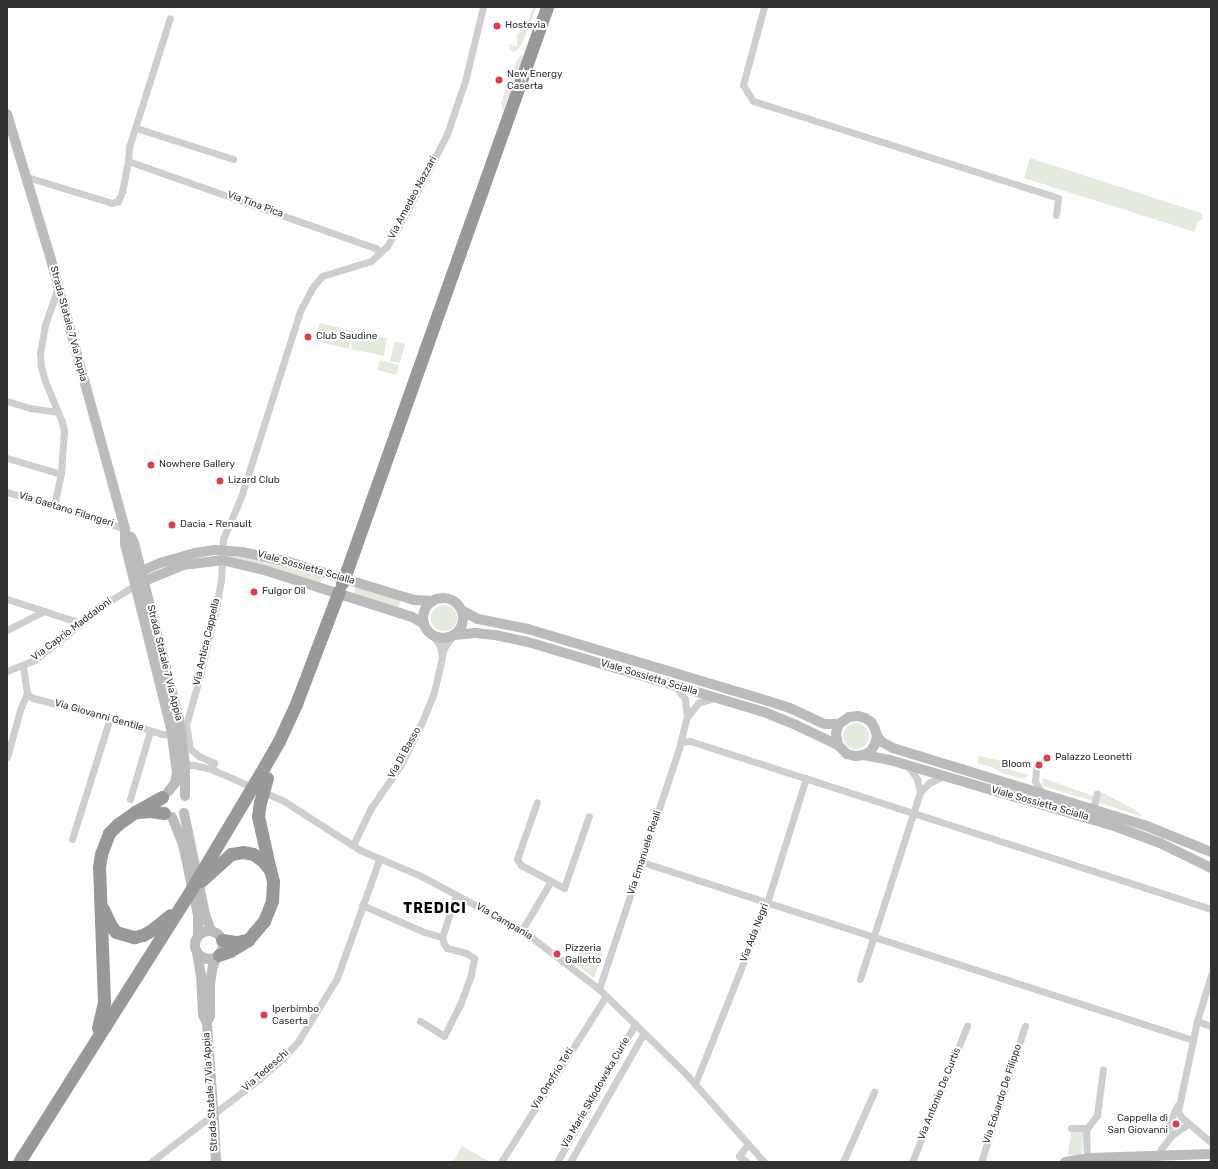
<!DOCTYPE html>
<html>
<head>
<meta charset="utf-8">
<style>
	body { margin:0 }
	#map { position:relative; width:1218px; height:1169px; overflow:hidden; background:#fff; font-family:Rubik,sans-serif }
	div>[style] { position:absolute }
	[style*='--x'] { left:calc(var(--x)*1px); top:calc(var(--y)*1px); width:calc(var(--w)*1px); rotate:calc(var(--a)*1deg) }
	.green>* { inset:0; background:#e4eadd }
	.round { border-radius:50% }
	.street>* { height:7px; margin:-3.5px; padding:0 3.5px; transform-origin:3.5px; border-radius:3.5px; background:#cecece }
	.secondary>* { height:10px; margin:-5px; padding:0 5px; transform-origin:5px; border-radius:5px; background:#bbb }
	.secondary>.ring { margin:-5px; padding:0; box-sizing:content-box; background:none; border:10px solid #bbb; border-radius:50% }
	.highway>* { height:13px; margin:-6.5px; padding:0 6.5px; transform-origin:6.5px; border-radius:6.5px; background:#989898 }
	.secondary-bridge>* { height:10px; margin:-5px; padding:0 5px; transform-origin:5px; border-radius:5px; background:#bbb }
	.highway-bridge>* { height:13px; margin:-6.5px; padding:0 6.5px; transform-origin:6.5px; border-radius:6.5px; background:#989898 }
	.dots>* { width:11px; height:11px; translate:-50% -50%; box-sizing:border-box; border:2px solid #fff; border-radius:50% }
	span { translate:-50% -50%; white-space:nowrap; text-align:center; line-height:1.15; -webkit-text-stroke:4px #fff; paint-order:stroke }
	.poi-label { font-size:10px; color:#313131 }
	.left { translate:0 -50%; text-align:left }
	.right { translate:-100% -50%; text-align:right }
	.street-label { font-size:10px; color:#313131 }
	.district-label { font-size:14px; color:#000; font-weight:700; letter-spacing:1px }
	.frame { position:absolute; inset:0; border:8px solid #313131; pointer-events:none }
</style>
</head>
<body>
<div id="map">
	<div class="green">
		<div style="clip-path:polygon(533px 7px,536px 7px,524px 40px,518px 50px,513px 52px,510px 49px,509px 44px,517px 47px,518px 39px,516px 38px,520px 30px,526px 27px)"></div>
		<div style="clip-path:polygon(522px 54px,523px 56px,503px 111px,501px 102px,516px 62px)"></div>
		<div style="clip-path:polygon(1030px 158px,1201px 213px,1203px 219px,1197px 222px,1195px 232px,1024px 178px)"></div>
		<div style="clip-path:polygon(320px 323px,353px 331px,349px 349px,315px 341px)"></div>
		<div style="clip-path:polygon(354px 332px,387px 338px,384px 356px,351px 349px)"></div>
		<div style="clip-path:polygon(395px 341px,405px 344px,400px 363px,390px 361px)"></div>
		<div style="clip-path:polygon(380px 360px,399px 365px,396px 375px,377px 370px)"></div>
		<div style="clip-path:polygon(226px 555px,272px 562px,323px 576px,320px 585px,226px 557px)"></div>
		<div style="clip-path:polygon(356px 586px,401px 600px,398px 609px,353px 595px)"></div>
		<div class="round" style="left:431px;top:605px;width:26px;height:26px"></div>
		<div class="round" style="left:843px;top:723px;width:26px;height:26px"></div>
		<div style="clip-path:polygon(979px 756px,1012px 763px,1010px 770px,1029px 775px,1023px 779px,1002px 773px,992px 767px,977px 763px)"></div>
		<div style="clip-path:polygon(1042px 778px,1094px 796px,1092px 801px,1047px 787px,1043px 786px)"></div>
		<div style="clip-path:polygon(1101px 792px,1134px 809px,1143px 817px,1098px 802px)"></div>
		<div style="clip-path:polygon(580px 944px,603px 951px,594px 978px,574px 963px)"></div>
		<div style="clip-path:polygon(1071px 1132px,1083px 1132px,1082px 1154px,1080px 1156px,1068px 1155px)"></div>
		<div style="clip-path:polygon(462px 1146px,490px 1162px,453px 1162px)"></div>
	</div>
	<div class="street">
		<div style="--x:764;--y:7;--w:81;--a:105.1"></div>
		<div style="--x:743;--y:85;--w:19;--a:58"></div>
		<div style="--x:753;--y:101;--w:320;--a:17.6"></div>
		<div style="--x:1058;--y:198;--w:17;--a:97"></div>
		<div style="--x:136;--y:128;--w:102;--a:17.7"></div>
		<div style="--x:128;--y:161;--w:14;--a:-86"></div>
		<div style="--x:129;--y:147;--w:135;--a:-72.4"></div>
		<div style="--x:27;--y:177;--w:89;--a:17"></div>
		<div style="--x:112;--y:203;--w:6;--a:-18"></div>
		<div style="--x:118;--y:201;--w:10;--a:-66"></div>
		<div style="--x:122;--y:192;--w:32;--a:-79"></div>
		<div style="--x:128;--y:161;--w:262;--a:19.4"></div>
		<div style="--x:375;--y:248;--w:7;--a:34"></div>
		<div style="--x:7;--y:401;--w:24;--a:17"></div>
		<div style="--x:30;--y:408;--w:28;--a:8"></div>
		<div style="--x:7;--y:458;--w:56;--a:16.5"></div>
		<div style="--x:7;--y:492;--w:78;--a:16.3"></div>
		<div style="--x:82;--y:514;--w:46;--a:19.2"></div>
		<div style="--x:54;--y:506;--w:33;--a:-78"></div>
		<div style="--x:61;--y:474;--w:42;--a:-85.9"></div>
		<div style="--x:64;--y:432;--w:10;--a:-101"></div>
		<div style="--x:62;--y:422;--w:44;--a:-112.5"></div>
		<div style="--x:45;--y:381;--w:15;--a:-106"></div>
		<div style="--x:41;--y:367;--w:14;--a:-94"></div>
		<div style="--x:40;--y:353;--w:28;--a:-80"></div>
		<div style="--x:45;--y:325;--w:40;--a:-71.1"></div>
		<div style="--x:222;--y:550;--w:11;--a:-85"></div>
		<div style="--x:223;--y:539;--w:46;--a:-66.8"></div>
		<div style="--x:241;--y:497;--w:195;--a:-72.4"></div>
		<div style="--x:300;--y:311;--w:26;--a:-62"></div>
		<div style="--x:312;--y:288;--w:16;--a:-50"></div>
		<div style="--x:322;--y:276;--w:51;--a:-17"></div>
		<div style="--x:371;--y:261;--w:22;--a:-43"></div>
		<div style="--x:387;--y:246;--w:23;--a:-59"></div>
		<div style="--x:399;--y:226;--w:104;--a:-62.4"></div>
		<div style="--x:447;--y:134;--w:56;--a:-71.2"></div>
		<div style="--x:465;--y:81;--w:76;--a:-76.3"></div>
		<div style="--x:7;--y:599;--w:78;--a:18"></div>
		<div style="--x:7;--y:630;--w:42;--a:-27.2"></div>
		<div style="--x:442;--y:654;--w:9;--a:-69"></div>
		<div style="--x:445;--y:646;--w:11;--a:-52"></div>
		<div style="--x:7;--y:671;--w:31;--a:-22"></div>
		<div style="--x:36;--y:659;--w:92;--a:-38.4"></div>
		<div style="--x:108;--y:602;--w:32;--a:-32"></div>
		<div style="--x:676;--y:687;--w:15;--a:53"></div>
		<div style="--x:685;--y:699;--w:18;--a:84"></div>
		<div style="--x:27;--y:694;--w:7;--a:34"></div>
		<div style="--x:33;--y:698;--w:88;--a:14.5"></div>
		<div style="--x:118;--y:720;--w:46;--a:17.7"></div>
		<div style="--x:162;--y:734;--w:10;--a:6"></div>
		<div style="--x:681;--y:742;--w:9;--a:-6"></div>
		<div style="--x:690;--y:741;--w:547;--a:17.87"></div>
		<div style="--x:7;--y:757;--w:52;--a:-74.4"></div>
		<div style="--x:21;--y:707;--w:14;--a:-65"></div>
		<div style="--x:27;--y:694;--w:28;--a:-98"></div>
		<div style="--x:185;--y:765;--w:9;--a:0"></div>
		<div style="--x:194;--y:765;--w:17;--a:13"></div>
		<div style="--x:211;--y:769;--w:80;--a:23.7"></div>
		<div style="--x:284;--y:801;--w:90;--a:32.8"></div>
		<div style="--x:360;--y:850;--w:66;--a:23.1"></div>
		<div style="--x:421;--y:876;--w:115;--a:28.1"></div>
		<div style="--x:522;--y:930;--w:97;--a:37.5"></div>
		<div style="--x:599;--y:989;--w:122;--a:44.3"></div>
		<div style="--x:686;--y:1074;--w:118;--a:48.4"></div>
		<div style="--x:908;--y:766;--w:16;--a:55"></div>
		<div style="--x:917;--y:779;--w:13;--a:77"></div>
		<div style="--x:211;--y:769;--w:7;--a:-63"></div>
		<div style="--x:214;--y:763;--w:17;--a:-155"></div>
		<div style="--x:199;--y:756;--w:11;--a:-142"></div>
		<div style="--x:190;--y:749;--w:24;--a:-99"></div>
		<div style="--x:186;--y:725;--w:48;--a:-74.2"></div>
		<div style="--x:199;--y:679;--w:73;--a:-76.5"></div>
		<div style="--x:216;--y:608;--w:27;--a:-80"></div>
		<div style="--x:221;--y:581;--w:21;--a:-87"></div>
		<div style="--x:1036;--y:770;--w:11;--a:95"></div>
		<div style="--x:1035;--y:781;--w:14;--a:60"></div>
		<div style="--x:130;--y:799;--w:71;--a:-73.6"></div>
		<div style="--x:1093;--y:809;--w:16;--a:-76"></div>
		<div style="--x:72;--y:839;--w:127;--a:-72.6"></div>
		<div style="--x:353;--y:845;--w:41;--a:-64.1"></div>
		<div style="--x:371;--y:808;--w:51;--a:-55.4"></div>
		<div style="--x:400;--y:766;--w:49;--a:-63.4"></div>
		<div style="--x:422;--y:722;--w:32;--a:-68"></div>
		<div style="--x:434;--y:692;--w:35;--a:-77"></div>
		<div style="--x:442;--y:658;--w:12;--a:-99"></div>
		<div style="--x:440;--y:646;--w:11;--a:-124"></div>
		<div style="--x:642;--y:862;--w:579;--a:17.9"></div>
		<div style="--x:551;--y:881;--w:15;--a:28"></div>
		<div style="--x:564;--y:888;--w:76;--a:-70.9"></div>
		<div style="--x:362;--y:905;--w:68;--a:23.5"></div>
		<div style="--x:424;--y:932;--w:19;--a:16"></div>
		<div style="--x:522;--y:930;--w:57;--a:-59.4"></div>
		<div style="--x:551;--y:881;--w:34;--a:-152"></div>
		<div style="--x:521;--y:865;--w:7;--a:-124"></div>
		<div style="--x:517;--y:859;--w:60;--a:-70.7"></div>
		<div style="--x:442;--y:937;--w:44;--a:-71.6"></div>
		<div style="--x:1211;--y:975;--w:48;--a:106.9"></div>
		<div style="--x:1197;--y:1021;--w:92;--a:101.9"></div>
		<div style="--x:1178;--y:1111;--w:7;--a:63"></div>
		<div style="--x:1181;--y:1117;--w:39;--a:40"></div>
		<div style="--x:860;--y:979;--w:196;--a:-72.2"></div>
		<div style="--x:920;--y:792;--w:13;--a:-45"></div>
		<div style="--x:929;--y:783;--w:17;--a:-25"></div>
		<div style="--x:599;--y:989;--w:254;--a:-71.6"></div>
		<div style="--x:679;--y:748;--w:32;--a:-76"></div>
		<div style="--x:687;--y:717;--w:18;--a:-52"></div>
		<div style="--x:698;--y:703;--w:16;--a:-18"></div>
		<div style="--x:420;--y:1021;--w:28;--a:32"></div>
		<div style="--x:444;--y:1036;--w:35;--a:-63"></div>
		<div style="--x:460;--y:1005;--w:33;--a:-70"></div>
		<div style="--x:471;--y:974;--w:16;--a:-79"></div>
		<div style="--x:474;--y:958;--w:9;--a:-148"></div>
		<div style="--x:466;--y:953;--w:20;--a:-165"></div>
		<div style="--x:447;--y:948;--w:5;--a:-127"></div>
		<div style="--x:444;--y:944;--w:7;--a:-106"></div>
		<div style="--x:1197;--y:1021;--w:15;--a:20"></div>
		<div style="--x:695;--y:1084;--w:195;--a:-68.3"></div>
		<div style="--x:767;--y:903;--w:131;--a:-72.7"></div>
		<div style="--x:1071;--y:1128;--w:16;--a:0"></div>
		<div style="--x:1170;--y:1137;--w:13;--a:-94"></div>
		<div style="--x:1169;--y:1124;--w:20;--a:-66"></div>
		<div style="--x:1158;--y:1157;--w:9;--a:-69"></div>
		<div style="--x:1161;--y:1149;--w:16;--a:-52"></div>
		<div style="--x:1171;--y:1136;--w:21;--a:-35"></div>
		<div style="--x:1087;--y:1159;--w:28;--a:-92"></div>
		<div style="--x:1086;--y:1131;--w:4;--a:-63"></div>
		<div style="--x:1088;--y:1127;--w:15;--a:-53"></div>
		<div style="--x:1097;--y:1115;--w:46;--a:-82.6"></div>
		<div style="--x:151;--y:1162;--w:136;--a:-37.5"></div>
		<div style="--x:259;--y:1079;--w:32;--a:-41"></div>
		<div style="--x:283;--y:1058;--w:24;--a:-48"></div>
		<div style="--x:299;--y:1040;--w:73;--a:-58.5"></div>
		<div style="--x:337;--y:978;--w:125;--a:-70.4"></div>
		<div style="--x:501;--y:1162;--w:196;--a:-57.7"></div>
		<div style="--x:557;--y:1162;--w:159;--a:-60.5"></div>
		<div style="--x:570;--y:1162;--w:149;--a:-60.2"></div>
		<div style="--x:747;--y:1162;--w:10;--a:-143"></div>
		<div style="--x:739;--y:1156;--w:15;--a:-53"></div>
		<div style="--x:843;--y:1162;--w:77;--a:-66.1"></div>
		<div style="--x:912;--y:1162;--w:147;--a:-68"></div>
		<div style="--x:981;--y:1162;--w:143;--a:-72.1"></div>
	</div>
	<div class="secondary">
		<div style="--x:7;--y:114;--w:152;--a:73.2"></div>
		<div style="--x:51;--y:260;--w:279;--a:74.6"></div>
		<div style="--x:125;--y:529;--w:15;--a:90"></div>
		<div style="--x:125;--y:544;--w:190;--a:76"></div>
		<div style="--x:171;--y:728;--w:45;--a:82.4"></div>
		<div style="--x:177;--y:773;--w:10;--a:101"></div>
		<div style="--x:175;--y:783;--w:11;--a:128"></div>
		<div style="--x:126;--y:535;--w:5;--a:22"></div>
		<div style="--x:131;--y:537;--w:7;--a:63"></div>
		<div style="--x:134;--y:543;--w:183;--a:75.7"></div>
		<div style="--x:179;--y:720;--w:45;--a:82.4"></div>
		<div style="--x:185;--y:765;--w:31;--a:90"></div>
		<div style="--x:133;--y:575;--w:30;--a:-24"></div>
		<div style="--x:160;--y:563;--w:36;--a:-16"></div>
		<div style="--x:195;--y:553;--w:20;--a:-9"></div>
		<div style="--x:215;--y:550;--w:27;--a:4"></div>
		<div style="--x:242;--y:552;--w:48;--a:12"></div>
		<div style="--x:289;--y:562;--w:131;--a:16.9"></div>
		<div style="--x:414;--y:600;--w:19;--a:3"></div>
		<div style="--x:135;--y:585;--w:52;--a:-22.6"></div>
		<div style="--x:183;--y:565;--w:39;--a:-7"></div>
		<div style="--x:222;--y:560;--w:43;--a:13.4"></div>
		<div style="--x:264;--y:570;--w:155;--a:17.6"></div>
		<div style="--x:412;--y:617;--w:14;--a:30"></div>
		<div class="ring" style="left:423px;top:598px;width:30px;height:30px"></div>
		<div style="--x:463;--y:611;--w:17;--a:28"></div>
		<div style="--x:478;--y:619;--w:51;--a:11.3"></div>
		<div style="--x:528;--y:629;--w:251;--a:16.7"></div>
		<div style="--x:768;--y:701;--w:23;--a:18"></div>
		<div style="--x:790;--y:708;--w:38;--a:25"></div>
		<div style="--x:825;--y:724;--w:14;--a:0"></div>
		<div style="--x:455;--y:635;--w:20;--a:-6"></div>
		<div style="--x:475;--y:633;--w:20;--a:6"></div>
		<div style="--x:495;--y:635;--w:34;--a:12"></div>
		<div style="--x:528;--y:642;--w:246;--a:16.5"></div>
		<div style="--x:764;--y:712;--w:35;--a:22"></div>
		<div style="--x:796;--y:725;--w:47;--a:25.5"></div>
		<div style="--x:877;--y:736;--w:8;--a:50"></div>
		<div style="--x:882;--y:742;--w:13;--a:29"></div>
		<div style="--x:893;--y:748;--w:263;--a:17.1"></div>
		<div style="--x:1144;--y:825;--w:72;--a:21.9"></div>
		<div style="--x:864;--y:755;--w:8;--a:-30"></div>
		<div style="--x:871;--y:751;--w:8;--a:-60"></div>
		<div style="--x:875;--y:744;--w:8;--a:-76"></div>
		<div style="--x:877;--y:736;--w:7;--a:-106"></div>
		<div style="--x:875;--y:729;--w:8;--a:-120"></div>
		<div style="--x:871;--y:722;--w:7;--a:-146"></div>
		<div style="--x:865;--y:718;--w:7;--a:-164"></div>
		<div style="--x:858;--y:716;--w:9;--a:174"></div>
		<div style="--x:849;--y:717;--w:12;--a:145"></div>
		<div style="--x:839;--y:724;--w:9;--a:108"></div>
		<div style="--x:836;--y:733;--w:12;--a:81"></div>
		<div style="--x:838;--y:745;--w:13;--a:45"></div>
		<div style="--x:847;--y:754;--w:9;--a:13"></div>
		<div style="--x:856;--y:756;--w:8;--a:-7"></div>
		<div style="--x:864;--y:755;--w:26;--a:11"></div>
		<div style="--x:890;--y:760;--w:237;--a:16.4"></div>
		<div style="--x:1117;--y:827;--w:46;--a:20.4"></div>
		<div style="--x:1160;--y:843;--w:57;--a:26.1"></div>
		<div style="--x:184;--y:813;--w:103;--a:78.3"></div>
		<div style="--x:205;--y:914;--w:18;--a:71"></div>
		<div style="--x:172;--y:817;--w:29;--a:68"></div>
		<div style="--x:183;--y:844;--w:73;--a:78.1"></div>
		<div style="--x:198;--y:915;--w:21;--a:90"></div>
		<div class="ring" style="left:195px;top:931px;width:18px;height:18px"></div>
		<div style="--x:197;--y:953;--w:23;--a:80"></div>
		<div style="--x:201;--y:976;--w:39;--a:87"></div>
		<div style="--x:203;--y:1015;--w:9;--a:63"></div>
		<div style="--x:207;--y:1023;--w:86;--a:86"></div>
		<div style="--x:207;--y:1023;--w:9;--a:-69"></div>
		<div style="--x:210;--y:1015;--w:31;--a:-90"></div>
		<div style="--x:210;--y:984;--w:18;--a:-81"></div>
		<div style="--x:213;--y:966;--w:10;--a:-66"></div>
		<div style="--x:214;--y:1121;--w:41;--a:87.2"></div>
		<div style="--x:1065;--y:1162;--w:25;--a:-9"></div>
		<div style="--x:1090;--y:1158;--w:121;--a:-1.9"></div>
	</div>
	<div class="highway">
		<div style="--x:347;--y:570;--w:597;--a:-70.44"></div>
		<div style="--x:260;--y:774;--w:38;--a:-60"></div>
		<div style="--x:279;--y:741;--w:41;--a:-65.3"></div>
		<div style="--x:296;--y:704;--w:107;--a:-69.2"></div>
		<div style="--x:138;--y:812;--w:12;--a:-5"></div>
		<div style="--x:150;--y:811;--w:14;--a:8"></div>
		<div style="--x:103;--y:909;--w:19;--a:65"></div>
		<div style="--x:111;--y:926;--w:8;--a:50"></div>
		<div style="--x:116;--y:932;--w:19;--a:16"></div>
		<div style="--x:134;--y:937;--w:9;--a:-13"></div>
		<div style="--x:143;--y:935;--w:12;--a:-31"></div>
		<div style="--x:153;--y:929;--w:22;--a:-39"></div>
		<div style="--x:222;--y:940;--w:15;--a:8"></div>
		<div style="--x:237;--y:942;--w:9;--a:-13"></div>
		<div style="--x:219;--y:955;--w:12;--a:-20"></div>
		<div style="--x:230;--y:951;--w:21;--a:-31"></div>
		<div style="--x:248;--y:940;--w:25;--a:-50"></div>
		<div style="--x:264;--y:921;--w:22;--a:-68"></div>
		<div style="--x:272;--y:901;--w:20;--a:-87"></div>
		<div style="--x:273;--y:881;--w:11;--a:-105"></div>
		<div style="--x:98;--y:1028;--w:27;--a:-77"></div>
		<div style="--x:104;--y:1002;--w:135;--a:-92.1"></div>
		<div style="--x:99;--y:867;--w:13;--a:-81"></div>
		<div style="--x:101;--y:854;--w:22;--a:-69"></div>
		<div style="--x:109;--y:833;--w:13;--a:-45"></div>
		<div style="--x:118;--y:824;--w:21;--a:-35"></div>
		<div style="--x:135;--y:812;--w:31;--a:-29"></div>
		<div style="--x:19;--y:1162;--w:324;--a:-57.7"></div>
	</div>
	<div class="secondary-bridge">
		<div style="--x:213;--y:1109;--w:12;--a:85"></div>
	</div>
	<div class="highway-bridge">
		<div style="--x:342;--y:583;--w:14;--a:-69"></div>
		<div style="--x:334;--y:604;--w:14;--a:-69"></div>
		<div style="--x:267;--y:778;--w:25;--a:106"></div>
		<div style="--x:260;--y:802;--w:14;--a:98"></div>
		<div style="--x:258;--y:816;--w:55;--a:77.5"></div>
		<div style="--x:201;--y:881;--w:40;--a:-42"></div>
		<div style="--x:231;--y:854;--w:12;--a:-9"></div>
		<div style="--x:243;--y:852;--w:10;--a:11"></div>
		<div style="--x:253;--y:854;--w:12;--a:35"></div>
		<div style="--x:263;--y:861;--w:11;--a:52"></div>
		<div style="--x:192;--y:888;--w:133;--a:-59.2"></div>
	</div>
	<div class="dots">
		<div style="left:497px;top:26px;background:#de3d4a"></div>
		<div style="left:499px;top:80px;background:#de3d4a"></div>
		<div style="left:308px;top:337px;background:#de3d4a"></div>
		<div style="left:151px;top:465px;background:#de3d4a"></div>
		<div style="left:220px;top:481px;background:#de3d4a"></div>
		<div style="left:172px;top:525px;background:#de3d4a"></div>
		<div style="left:254px;top:592px;background:#de3d4a"></div>
		<div style="left:1047px;top:758px;background:#de3d4a"></div>
		<div style="left:1039px;top:765px;background:#de3d4a"></div>
		<div style="left:557px;top:954px;background:#de3d4a"></div>
		<div style="left:264px;top:1015px;background:#de3d4a"></div>
		<div style="left:1176px;top:1124px;background:#de3d4a"></div>
	</div>
	<div class="poi-label">
		<span class="left" style="left:505px;top:26px">Hostevìa</span>
		<span class="left" style="left:507px;top:80px">New Energy<br>Caserta</span>
		<span class="left" style="left:316px;top:337px">Club Saudine</span>
		<span class="left" style="left:159px;top:465px">Nowhere Gallery</span>
		<span class="left" style="left:228px;top:481px">Lizard Club</span>
		<span class="left" style="left:180px;top:525px">Dacia - Renault</span>
		<span class="left" style="left:262px;top:592px">Fulgor Oil</span>
		<span class="left" style="left:1055px;top:758px">Palazzo Leonetti</span>
		<span class="right" style="left:1031px;top:765px">Bloom</span>
		<span class="left" style="left:565px;top:954px">Pizzeria<br>Galletto</span>
		<span class="left" style="left:272px;top:1015px">Iperbimbo<br>Caserta</span>
		<span class="right" style="left:1168px;top:1124px">Cappella di<br>San Giovanni</span>
	</div>
	<div class="street-label">
		<span style="left:413px;top:198px;rotate:-62deg">Via Amedeo Nazzari</span>
		<span style="left:255px;top:205px;rotate:20deg">Via Tina Pica</span>
		<span style="left:68px;top:324px;rotate:75deg">Strada Statale 7 Via Appia</span>
		<span style="left:66px;top:510px;rotate:17deg">Via Gaetano Filangeri</span>
		<span style="left:306px;top:568px;rotate:16deg">Viale Sossietta Scialla</span>
		<span style="left:72px;top:630px;rotate:-37deg">Via Caprio Maddaloni</span>
		<span style="left:207px;top:642px;rotate:-77deg">Via Antica Cappella</span>
		<span style="left:164px;top:663px;rotate:76deg">Strada Statale 7 Via Appia</span>
		<span style="left:649px;top:678px;rotate:17deg">Viale Sossietta Scialla</span>
		<span style="left:99px;top:716px;rotate:16deg">Via Giovanni Gentile</span>
		<span style="left:405px;top:753px;rotate:-61deg">Via Di Basso</span>
		<span style="left:1040px;top:804px;rotate:16deg">Viale Sossietta Scialla</span>
		<span style="left:645px;top:853px;rotate:-72deg">Via Emanuele Reali</span>
		<span style="left:504px;top:922px;rotate:30deg">Via Campania</span>
		<span style="left:755px;top:933px;rotate:-69deg">Via Ada Negri</span>
		<span style="left:266px;top:1071px;rotate:-41deg">Via Tedeschi</span>
		<span style="left:553px;top:1079px;rotate:-58deg">Via Onofrio Teti</span>
		<span style="left:211px;top:1092px;rotate:-94deg">Strada Statale 7 Via Appia</span>
		<span style="left:596px;top:1093px;rotate:-60deg">Via Marie Sklodowska Curie</span>
		<span style="left:940px;top:1094px;rotate:-68deg">Via Antonio De Curtis</span>
		<span style="left:1003px;top:1094px;rotate:-72deg">Via Eduardo De Filippo</span>
	</div>
	<div class="district-label">
		<span style="left:435px;top:909px">TREDICI</span>
	</div>
	<div class="frame"></div>
</div>
</body>
</html>
